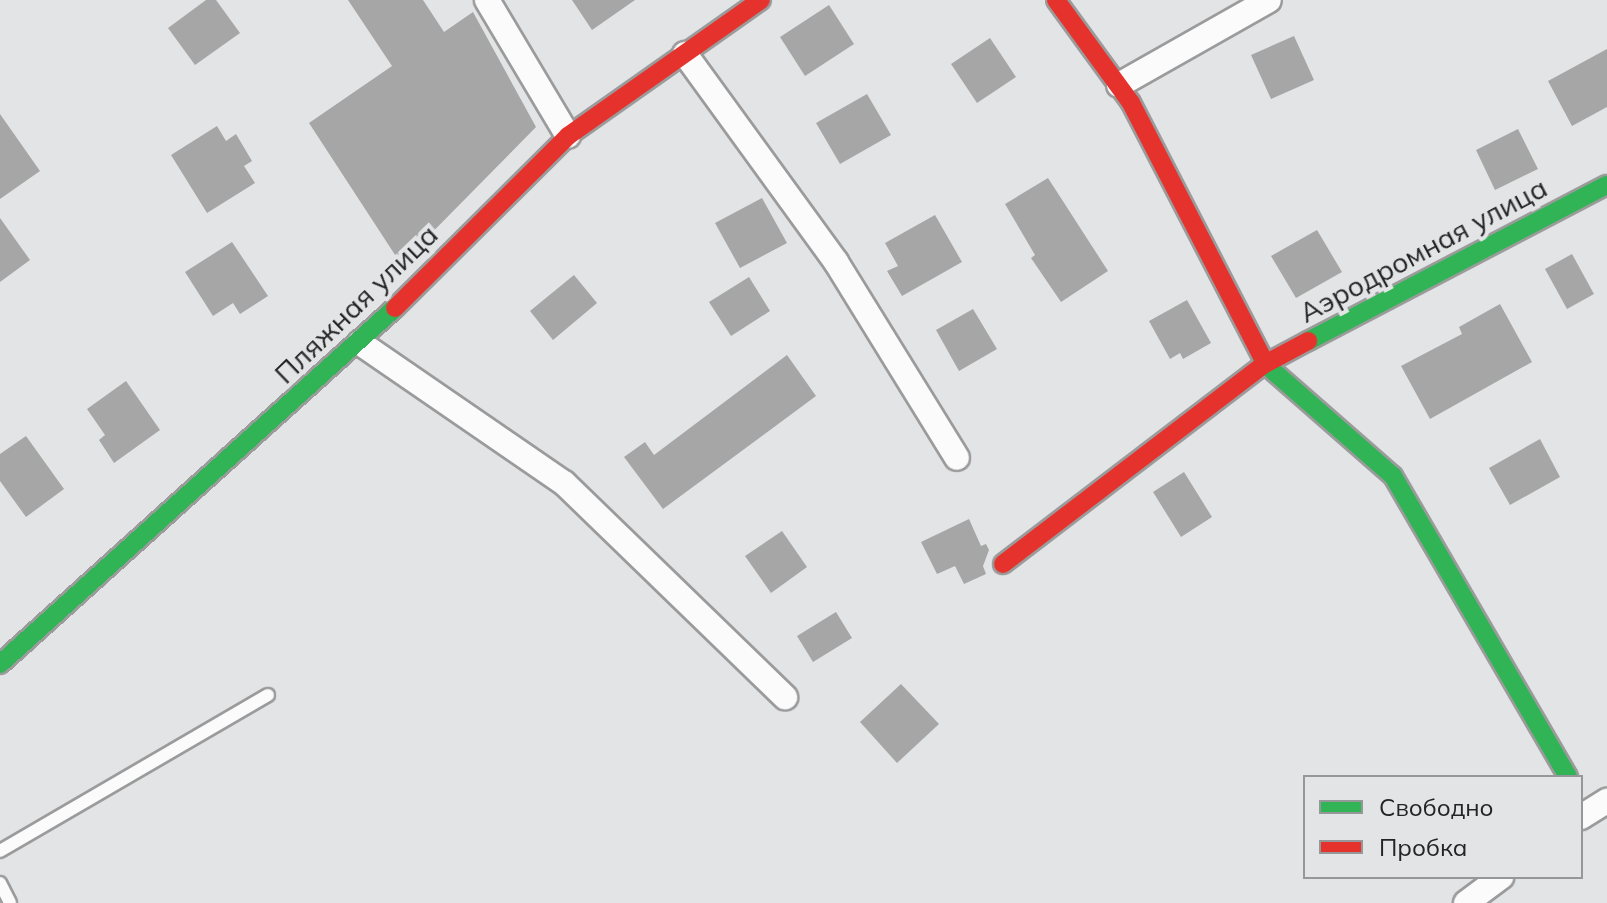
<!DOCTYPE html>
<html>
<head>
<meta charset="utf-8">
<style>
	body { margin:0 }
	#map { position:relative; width:1607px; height:903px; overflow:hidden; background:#e3e4e5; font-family:Mulish,sans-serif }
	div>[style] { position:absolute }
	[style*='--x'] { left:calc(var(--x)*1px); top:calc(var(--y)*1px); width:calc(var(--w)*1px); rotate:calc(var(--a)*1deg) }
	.building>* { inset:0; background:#a6a6a6 }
	.roads { filter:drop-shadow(2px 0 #9b9b9c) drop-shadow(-2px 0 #9b9b9c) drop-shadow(0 2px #9b9b9c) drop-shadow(0 -2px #9b9b9c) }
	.lane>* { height:12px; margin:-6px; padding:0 6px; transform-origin:6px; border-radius:6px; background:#fbfbfb }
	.street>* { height:24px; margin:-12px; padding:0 12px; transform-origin:12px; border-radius:12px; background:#fbfbfb }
	.fast>* { height:18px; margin:-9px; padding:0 9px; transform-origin:9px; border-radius:9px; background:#30b455 }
	.jam>* { height:18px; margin:-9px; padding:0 9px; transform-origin:9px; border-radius:9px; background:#e5322d }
	span { translate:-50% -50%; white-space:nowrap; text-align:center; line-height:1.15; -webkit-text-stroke:8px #e2e4e6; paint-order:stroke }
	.street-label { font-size:28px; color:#232425 }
	.legend { position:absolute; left:1303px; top:775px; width:280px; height:104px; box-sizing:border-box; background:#e2e4e6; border:2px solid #969799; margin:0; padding:10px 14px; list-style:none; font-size:24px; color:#232425 }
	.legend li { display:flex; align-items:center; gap:16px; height:40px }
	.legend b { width:40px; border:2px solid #969799 }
</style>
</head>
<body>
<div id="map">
	<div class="building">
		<div style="clip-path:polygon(206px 0,216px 0,240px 33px,195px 65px,168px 28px)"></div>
		<div style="clip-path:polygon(348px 0,423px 0,444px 32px,473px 12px,536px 127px,401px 264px,309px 123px,392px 66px)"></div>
		<div style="clip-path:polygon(572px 0,635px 0,592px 30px)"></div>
		<div style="clip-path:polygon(829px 5px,854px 44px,805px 76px,780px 37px)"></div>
		<div style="clip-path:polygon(1294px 36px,1314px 80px,1271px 99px,1251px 55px)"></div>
		<div style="clip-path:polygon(990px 38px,1016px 77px,977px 103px,951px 64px)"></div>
		<div style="clip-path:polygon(1607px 49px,1607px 107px,1572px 126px,1548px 81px)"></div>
		<div style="clip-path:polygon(867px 94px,891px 135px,840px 164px,816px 123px)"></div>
		<div style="clip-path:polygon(0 114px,40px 171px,0 199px)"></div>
		<div style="clip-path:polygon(217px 126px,226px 141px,236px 134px,252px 161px,244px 166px,255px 183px,207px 213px,171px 155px)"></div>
		<div style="clip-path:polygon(1518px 129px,1538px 169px,1495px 190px,1476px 150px)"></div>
		<div style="clip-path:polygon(1048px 178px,1108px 271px,1061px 302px,1031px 258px,1035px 255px,1005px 204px)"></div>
		<div style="clip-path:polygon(762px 198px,787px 243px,740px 268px,715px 223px)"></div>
		<div style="clip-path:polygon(935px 215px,962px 262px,902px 296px,887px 271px,898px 266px,885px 243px)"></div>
		<div style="clip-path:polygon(0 218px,30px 260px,0 282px)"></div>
		<div style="clip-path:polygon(1317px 230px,1342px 272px,1296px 298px,1271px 256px)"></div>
		<div style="clip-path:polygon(232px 242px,268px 296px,240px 314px,233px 303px,213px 316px,185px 272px)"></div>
		<div style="clip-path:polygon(1572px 254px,1594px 294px,1567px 309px,1545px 269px)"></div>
		<div style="clip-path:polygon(574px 275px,597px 303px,553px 340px,530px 311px)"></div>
		<div style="clip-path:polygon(749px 277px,770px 311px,731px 336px,709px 302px)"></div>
		<div style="clip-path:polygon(1187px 300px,1211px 343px,1183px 359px,1180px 353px,1170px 359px,1149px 321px)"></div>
		<div style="clip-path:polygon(1500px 304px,1532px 362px,1430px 419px,1401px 366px,1462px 334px,1459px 327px)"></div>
		<div style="clip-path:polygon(973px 309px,997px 349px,959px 371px,936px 330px)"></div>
		<div style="clip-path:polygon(787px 355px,816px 396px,663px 509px,624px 457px,645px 442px,654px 455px)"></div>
		<div style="clip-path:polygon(126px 381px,160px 430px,114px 463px,99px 440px,105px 435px,87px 409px)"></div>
		<div style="clip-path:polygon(26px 436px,64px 489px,26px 517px,0 481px,0 454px)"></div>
		<div style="clip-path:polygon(1540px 439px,1560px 477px,1510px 505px,1489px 468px)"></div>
		<div style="clip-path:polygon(1184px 472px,1212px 517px,1181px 537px,1153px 492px)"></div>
		<div style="clip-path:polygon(969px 519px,981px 546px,986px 544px,989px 550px,983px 566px,986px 574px,964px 584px,955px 566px,937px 574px,921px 542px)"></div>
		<div style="clip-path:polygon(782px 531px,807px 567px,771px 593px,745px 556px)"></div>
		<div style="clip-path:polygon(836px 612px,852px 638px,813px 662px,797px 636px)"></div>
		<div style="clip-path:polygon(901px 684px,939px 724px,897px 763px,860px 722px)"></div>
	</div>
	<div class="roads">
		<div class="lane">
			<div style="--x:0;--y:851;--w:310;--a:-30.2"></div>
			<div style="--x:0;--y:883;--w:22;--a:63"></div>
		</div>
		<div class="street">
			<div style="--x:487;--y:0;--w:158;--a:59.2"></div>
			<div style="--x:685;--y:54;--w:257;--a:54"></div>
			<div style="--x:836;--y:262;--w:230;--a:58.3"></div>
			<div style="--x:1119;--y:85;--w:172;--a:-29.5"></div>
			<div style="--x:360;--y:343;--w:247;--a:34.5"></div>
			<div style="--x:564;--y:483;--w:308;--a:44.1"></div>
			<div style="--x:1581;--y:817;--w:31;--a:-32"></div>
			<div style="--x:1466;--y:903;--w:44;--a:-36.6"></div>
		</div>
		<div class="fast">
			<div style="--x:1308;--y:341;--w:337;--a:-27.6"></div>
			<div style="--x:1261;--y:355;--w:10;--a:66"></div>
			<div style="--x:1265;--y:364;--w:170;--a:41.2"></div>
			<div style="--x:1393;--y:476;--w:348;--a:59.8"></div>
			<div style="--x:0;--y:664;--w:532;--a:-42.03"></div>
		</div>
		<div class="jam">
			<div style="--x:1056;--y:0;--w:127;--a:53.9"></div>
			<div style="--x:1131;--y:103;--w:284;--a:62.7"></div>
			<div style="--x:395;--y:308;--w:244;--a:-44.8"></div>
			<div style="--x:568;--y:136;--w:236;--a:-35.2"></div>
			<div style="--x:1003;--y:564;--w:330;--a:-37.4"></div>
			<div style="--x:1265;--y:364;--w:49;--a:-28.1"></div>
		</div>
	</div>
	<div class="street-label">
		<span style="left:1423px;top:250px;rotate:-28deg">Аэродромная улица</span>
		<span style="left:356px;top:304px;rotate:-44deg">Пляжная улица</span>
	</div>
	<ul class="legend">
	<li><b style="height:10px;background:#30b455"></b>Свободно</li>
	<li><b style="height:10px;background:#e5322d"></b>Пробка</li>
	</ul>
</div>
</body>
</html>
